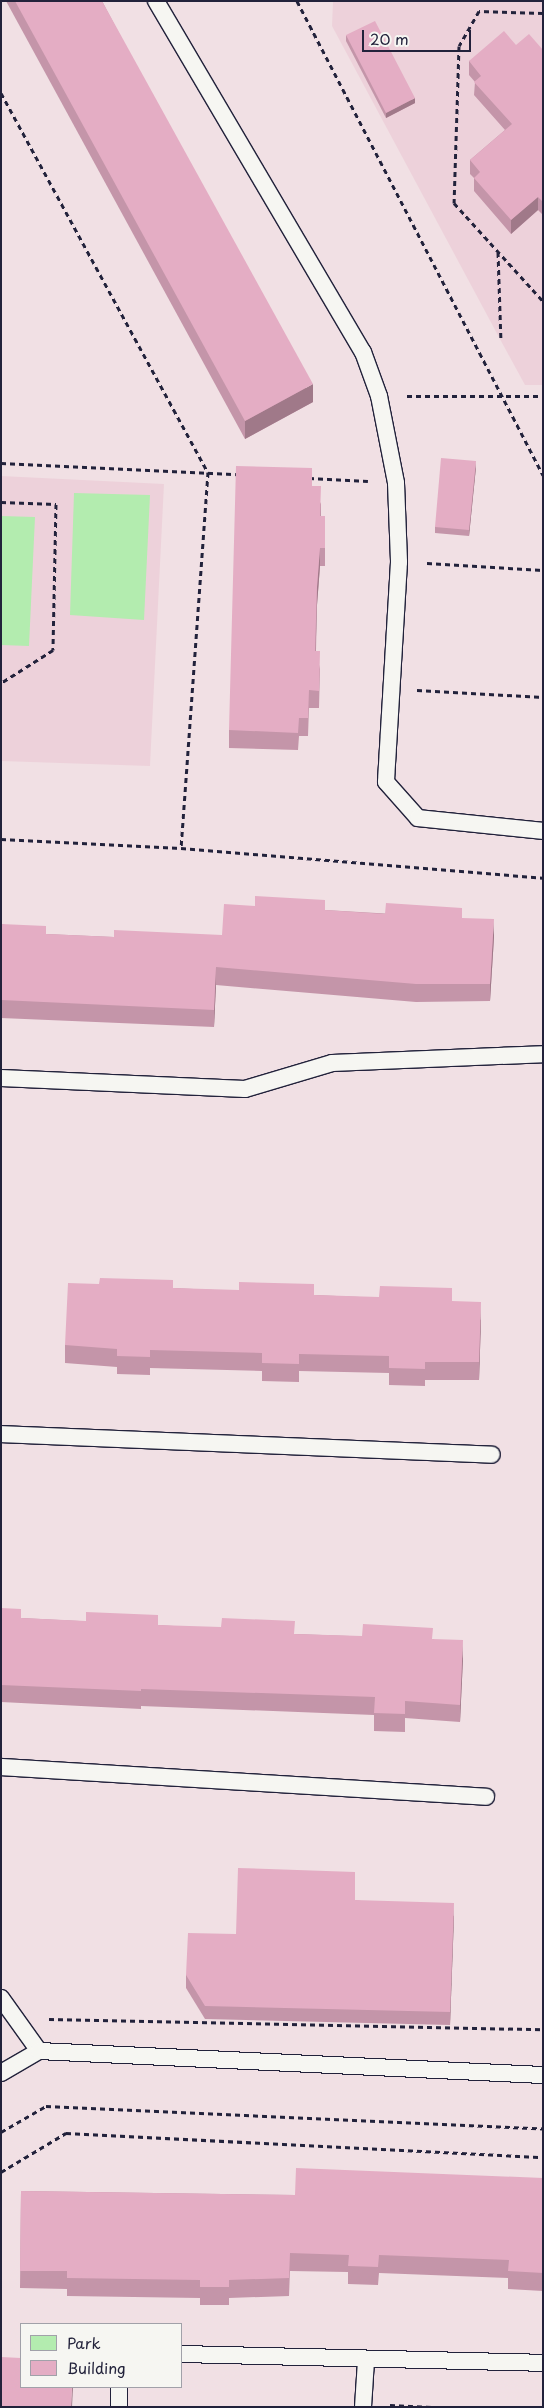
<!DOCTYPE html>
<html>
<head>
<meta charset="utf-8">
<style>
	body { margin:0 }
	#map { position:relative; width:544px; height:2408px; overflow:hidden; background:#f1e0e4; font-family:"Playpen Sans",sans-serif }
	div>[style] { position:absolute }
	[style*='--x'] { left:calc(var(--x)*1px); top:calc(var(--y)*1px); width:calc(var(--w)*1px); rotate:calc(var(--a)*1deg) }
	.built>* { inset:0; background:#edd1da }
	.green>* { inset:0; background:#b3ecaf }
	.path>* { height:3px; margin-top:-1.5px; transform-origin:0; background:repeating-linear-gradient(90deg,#22223b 0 5px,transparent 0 9px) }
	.roads { filter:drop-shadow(1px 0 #22223b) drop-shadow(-1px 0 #22223b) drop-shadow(0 1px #22223b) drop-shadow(0 -1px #22223b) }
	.service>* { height:16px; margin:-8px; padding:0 8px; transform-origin:8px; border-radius:8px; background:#f6f6f2 }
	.wall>* { inset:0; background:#c495a9 }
	.shaded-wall>* { inset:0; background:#a07989 }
	.building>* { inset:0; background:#e4adc4 }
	span { translate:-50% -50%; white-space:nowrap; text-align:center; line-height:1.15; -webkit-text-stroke:4px #f6f6f2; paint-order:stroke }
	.frame { position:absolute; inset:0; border:2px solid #22223b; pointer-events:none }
	.legend { position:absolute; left:20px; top:2323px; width:162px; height:65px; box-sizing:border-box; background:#f6f6f2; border:1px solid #a1a1a9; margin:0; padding:6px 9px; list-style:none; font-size:15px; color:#22223b }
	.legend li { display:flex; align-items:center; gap:10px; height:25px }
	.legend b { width:25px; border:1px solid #a1a1a9 }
	.scale { position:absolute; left:362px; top:30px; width:109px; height:22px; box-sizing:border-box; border:2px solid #22223b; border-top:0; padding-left:6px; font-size:15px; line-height:18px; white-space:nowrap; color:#22223b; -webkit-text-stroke:4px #f6f6f2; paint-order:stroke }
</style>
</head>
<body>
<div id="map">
	<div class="built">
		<div style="clip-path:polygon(333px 1px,543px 1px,543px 385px,525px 385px,501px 341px,332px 26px)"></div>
		<div style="clip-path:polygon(1px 476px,164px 484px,150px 766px,1px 761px)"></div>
	</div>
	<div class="green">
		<div style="clip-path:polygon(74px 493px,150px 495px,144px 620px,70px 615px)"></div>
		<div style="clip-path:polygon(1px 516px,35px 517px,29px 646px,1px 645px)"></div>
	</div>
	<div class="path">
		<div style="--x:297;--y:1;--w:534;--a:62.57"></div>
		<div style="--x:543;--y:13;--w:64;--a:-178.2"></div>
		<div style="--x:479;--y:11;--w:40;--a:119.7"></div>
		<div style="--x:459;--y:46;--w:157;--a:91.8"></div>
		<div style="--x:454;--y:203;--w:132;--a:47.8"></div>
		<div style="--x:1;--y:93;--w:432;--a:61.4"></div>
		<div style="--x:208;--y:472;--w:377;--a:94.1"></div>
		<div style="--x:498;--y:252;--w:89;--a:88.1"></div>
		<div style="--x:407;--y:396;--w:136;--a:0"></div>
		<div style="--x:1;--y:463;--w:237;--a:2.7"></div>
		<div style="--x:309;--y:478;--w:59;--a:2.9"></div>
		<div style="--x:1;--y:502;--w:55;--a:2.1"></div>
		<div style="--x:56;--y:504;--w:146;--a:91.2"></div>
		<div style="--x:53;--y:650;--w:62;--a:147.6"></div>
		<div style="--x:427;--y:563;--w:116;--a:3.5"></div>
		<div style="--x:417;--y:690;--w:126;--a:3.2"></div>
		<div style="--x:1;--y:839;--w:180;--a:2.9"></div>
		<div style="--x:181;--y:848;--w:363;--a:4.7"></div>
		<div style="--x:49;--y:2019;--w:494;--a:1.2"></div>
		<div style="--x:1;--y:2132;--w:52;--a:-30"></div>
		<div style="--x:46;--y:2106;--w:498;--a:2.6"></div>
		<div style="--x:1;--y:2172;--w:76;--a:-31"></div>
		<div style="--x:66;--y:2133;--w:478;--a:2.9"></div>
		<div style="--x:390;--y:2405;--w:42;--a:2.7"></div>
	</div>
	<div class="roads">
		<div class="service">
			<div style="--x:156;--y:1;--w:407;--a:59.5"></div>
			<div style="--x:363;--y:352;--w:47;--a:70"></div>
			<div style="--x:379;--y:396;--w:89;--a:78.9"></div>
			<div style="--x:396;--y:483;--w:79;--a:87.8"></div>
			<div style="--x:399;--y:562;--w:220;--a:93.4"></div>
			<div style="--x:386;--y:782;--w:48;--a:48.4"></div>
			<div style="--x:418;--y:818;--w:126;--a:5.9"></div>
			<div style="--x:1;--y:1078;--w:244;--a:2.6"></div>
			<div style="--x:245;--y:1089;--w:91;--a:-16.6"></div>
			<div style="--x:332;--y:1063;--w:211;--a:-2.4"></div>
			<div style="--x:1;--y:1434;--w:491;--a:2.4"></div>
			<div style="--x:1;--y:1767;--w:486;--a:3.5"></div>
			<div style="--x:1;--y:1998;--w:65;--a:54.4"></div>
			<div style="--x:1;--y:2073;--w:44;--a:-30.1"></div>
			<div style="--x:39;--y:2051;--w:505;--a:2.73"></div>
			<div style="--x:181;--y:2354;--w:362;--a:1.4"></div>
			<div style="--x:119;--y:2407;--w:20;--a:-90"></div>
			<div style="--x:363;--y:2407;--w:47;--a:-86.3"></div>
		</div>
	</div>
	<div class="wall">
		<div style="clip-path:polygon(6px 1px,102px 1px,313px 402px,245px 439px)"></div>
		<div style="clip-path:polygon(346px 35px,415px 103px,386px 118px,346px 41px)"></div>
		<div style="clip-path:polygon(516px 45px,543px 50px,543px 215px,538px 210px,511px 234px,474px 191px,474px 178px,470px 174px,470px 160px,505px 130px,474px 95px,475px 82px,469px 75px,469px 61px)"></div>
		<div style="clip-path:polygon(476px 467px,469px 536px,435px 533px,435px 527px)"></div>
		<div style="clip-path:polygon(312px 486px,321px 504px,321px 516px,325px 534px,325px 566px,320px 566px,317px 605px,316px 651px,320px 669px,319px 708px,309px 708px,308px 736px,299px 736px,298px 750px,229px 748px,229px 730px)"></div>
		<div style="clip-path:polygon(325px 910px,462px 918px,494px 937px,490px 1001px,416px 1002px,216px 985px,214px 1027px,1px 1018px,1px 924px,46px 934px,114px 937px,222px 935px)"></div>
		<div style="clip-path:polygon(173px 1288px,314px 1295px,452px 1301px,481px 1320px,479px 1380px,425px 1380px,425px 1386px,389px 1385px,389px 1373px,299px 1371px,299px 1382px,262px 1381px,262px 1371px,150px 1368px,150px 1375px,117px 1374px,117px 1367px,65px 1363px,65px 1345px)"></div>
		<div style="clip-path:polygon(1px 1608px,21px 1618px,158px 1625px,295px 1634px,433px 1639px,463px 1658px,460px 1722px,405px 1718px,405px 1732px,374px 1731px,374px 1715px,141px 1706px,141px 1709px,1px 1702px)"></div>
		<div style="clip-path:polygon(355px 1900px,454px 1916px,450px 2025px,205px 2019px,186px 1988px,186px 1975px,236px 1934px)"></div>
		<div style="clip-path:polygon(543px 2178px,543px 2291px,508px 2289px,508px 2278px,379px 2273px,378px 2285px,348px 2284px,348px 2272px,290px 2271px,289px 2296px,229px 2298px,229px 2305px,200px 2305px,200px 2298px,67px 2296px,67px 2289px,20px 2288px,21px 2191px,295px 2195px)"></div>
	</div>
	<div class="shaded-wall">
		<div style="clip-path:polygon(415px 98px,415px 103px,386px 118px,386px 113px)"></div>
		<div style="clip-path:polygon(538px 197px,538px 210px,511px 234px,511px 220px)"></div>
		<div style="clip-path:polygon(313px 384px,313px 402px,245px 439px,245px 421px)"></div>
		<div style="clip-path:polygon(476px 461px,476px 467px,469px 536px,469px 530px)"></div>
		<div style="clip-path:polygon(320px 548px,320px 566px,317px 605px,315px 669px,317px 587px)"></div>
		<div style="clip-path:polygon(494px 919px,494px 937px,490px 1001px,490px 984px)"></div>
		<div style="clip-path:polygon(216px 967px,216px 985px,214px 1027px,214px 1010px)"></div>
		<div style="clip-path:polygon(481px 1302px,481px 1320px,479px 1380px,479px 1362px)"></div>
		<div style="clip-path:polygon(463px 1640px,463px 1658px,460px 1722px,460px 1705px)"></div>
		<div style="clip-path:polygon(454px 1903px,454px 1916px,450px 2025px,450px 2012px)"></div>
		<div style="clip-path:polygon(72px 2387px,73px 2387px,72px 2407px,71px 2407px)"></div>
	</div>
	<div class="building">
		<div style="clip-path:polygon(15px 1px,102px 1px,313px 384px,245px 421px)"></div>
		<div style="clip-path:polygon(375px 21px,415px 98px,386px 113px,346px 35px)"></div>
		<div style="clip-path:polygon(504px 31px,516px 45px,529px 34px,543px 50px,543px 202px,538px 197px,511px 220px,474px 178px,480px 172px,470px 160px,512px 124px,474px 82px,481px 76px,469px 61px)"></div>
		<div style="clip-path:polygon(441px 458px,476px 461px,469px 530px,435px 527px)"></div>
		<div style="clip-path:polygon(236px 466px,312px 468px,312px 486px,321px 486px,320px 516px,325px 516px,325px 548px,320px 548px,317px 587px,315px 651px,320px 651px,319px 691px,309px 690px,308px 718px,299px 718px,298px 733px,229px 730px)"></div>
		<div style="clip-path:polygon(255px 896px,325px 900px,325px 910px,385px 914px,386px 903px,462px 908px,462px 918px,494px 919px,490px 984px,416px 984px,216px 967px,214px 1010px,1px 1000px,1px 924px,46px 926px,46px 934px,114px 937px,114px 930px,222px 935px,224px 904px,255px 906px)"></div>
		<div style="clip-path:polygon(100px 1278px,173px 1280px,173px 1288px,239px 1290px,239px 1282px,314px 1284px,314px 1295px,379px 1297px,380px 1286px,452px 1288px,452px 1301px,481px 1302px,479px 1362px,425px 1362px,425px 1369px,389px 1368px,389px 1356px,299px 1354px,299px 1364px,262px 1363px,262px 1353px,150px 1350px,150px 1357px,117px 1356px,117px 1349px,65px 1345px,68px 1283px,99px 1284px)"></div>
		<div style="clip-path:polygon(1px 1608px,21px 1609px,21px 1618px,86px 1621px,86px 1612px,158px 1615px,158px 1625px,221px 1627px,222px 1618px,295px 1621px,294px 1634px,362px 1636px,363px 1624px,433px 1628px,432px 1639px,463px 1640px,460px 1705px,405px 1701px,405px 1714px,374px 1713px,375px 1697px,141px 1689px,141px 1691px,1px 1685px)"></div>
		<div style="clip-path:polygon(238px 1868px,355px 1872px,355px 1900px,454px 1903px,450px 2012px,205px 2006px,186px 1975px,188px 1933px,236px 1934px)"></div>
		<div style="clip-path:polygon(296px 2168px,543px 2178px,543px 2273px,508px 2271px,509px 2260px,379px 2255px,378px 2267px,348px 2266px,349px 2255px,290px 2253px,289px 2278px,229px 2280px,229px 2287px,200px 2287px,200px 2280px,67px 2278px,67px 2271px,20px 2271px,21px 2191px,295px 2195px)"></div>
		<div style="clip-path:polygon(1px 2357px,21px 2358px,21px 2387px,72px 2387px,71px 2407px,1px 2407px)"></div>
	</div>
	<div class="frame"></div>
	<ul class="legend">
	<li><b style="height:14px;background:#b3ecaf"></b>Park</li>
	<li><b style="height:14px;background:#e4adc4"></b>Building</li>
	</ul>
	<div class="scale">20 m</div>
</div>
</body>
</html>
